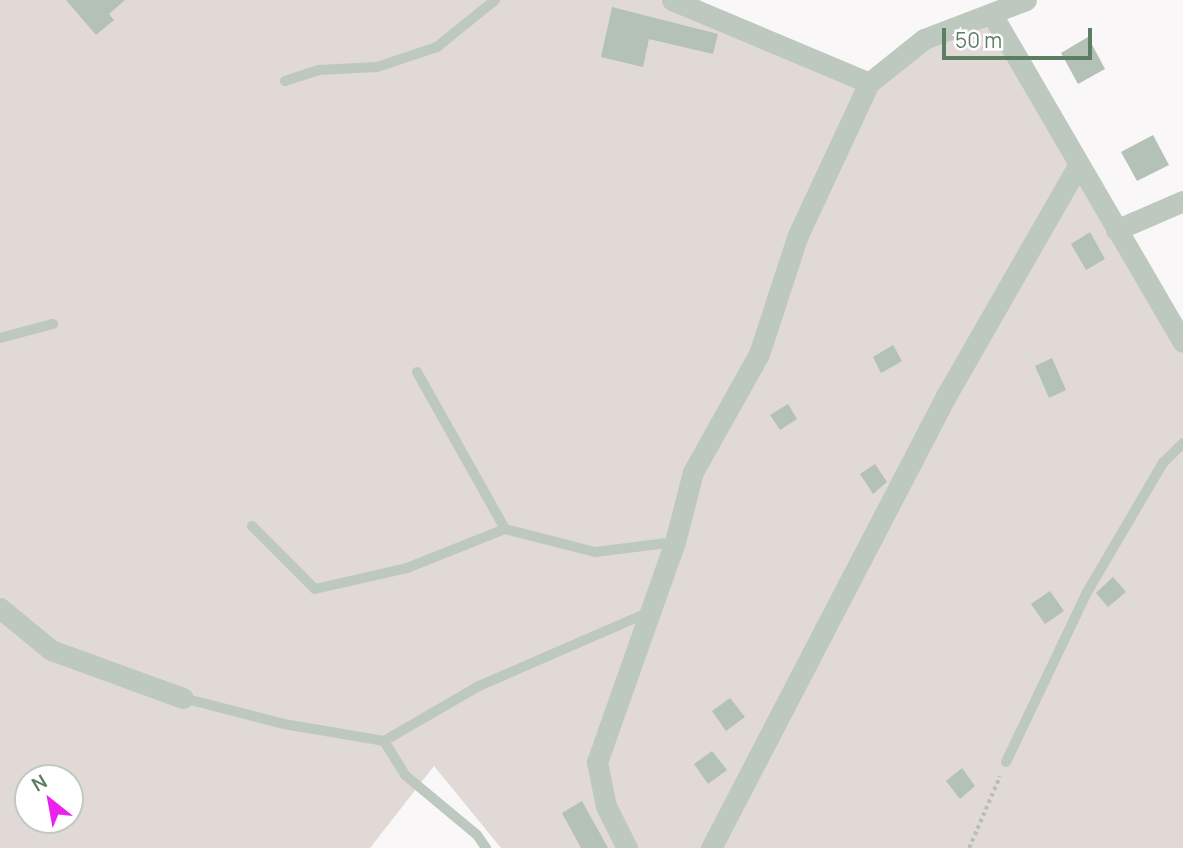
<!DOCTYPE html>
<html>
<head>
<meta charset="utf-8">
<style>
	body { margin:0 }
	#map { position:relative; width:1183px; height:848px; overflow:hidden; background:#f9f7f8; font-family:Manrope,sans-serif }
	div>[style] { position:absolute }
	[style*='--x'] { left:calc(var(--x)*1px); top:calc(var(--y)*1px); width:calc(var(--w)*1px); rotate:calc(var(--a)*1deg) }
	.green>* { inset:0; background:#e0d9d6 }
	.building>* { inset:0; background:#b4c1b6 }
	.path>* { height:3.5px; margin-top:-1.75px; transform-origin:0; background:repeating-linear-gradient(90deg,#b6beb7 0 3.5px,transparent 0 7px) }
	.service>* { height:10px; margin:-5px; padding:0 5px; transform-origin:5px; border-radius:5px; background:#bdc8bf }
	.minor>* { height:21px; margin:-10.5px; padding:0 10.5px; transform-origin:10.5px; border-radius:10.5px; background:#bdc8bf }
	span { translate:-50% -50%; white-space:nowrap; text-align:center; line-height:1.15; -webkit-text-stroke:7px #fff; paint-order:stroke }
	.north { position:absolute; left:14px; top:764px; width:70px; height:70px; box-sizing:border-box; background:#fff; border:2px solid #bfcbc1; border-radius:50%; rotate:329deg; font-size:19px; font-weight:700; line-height:28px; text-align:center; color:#5e7e64 }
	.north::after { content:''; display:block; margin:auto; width:24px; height:32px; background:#eb21f0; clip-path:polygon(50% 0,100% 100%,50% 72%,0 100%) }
	.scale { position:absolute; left:942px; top:28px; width:150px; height:32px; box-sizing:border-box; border:4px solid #5e7e64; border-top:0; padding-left:9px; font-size:21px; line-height:24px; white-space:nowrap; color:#5e7e64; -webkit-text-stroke:5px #fff; paint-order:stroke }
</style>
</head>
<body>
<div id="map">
	<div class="green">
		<div style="clip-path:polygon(evenodd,0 0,701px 0,693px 6px,869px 83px,924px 39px,993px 16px,1183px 342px,1183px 848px,501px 848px,434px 766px,370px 848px,0 848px,0 0,28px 778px,70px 778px,70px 820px,28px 820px,28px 778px)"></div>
	</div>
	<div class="building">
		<div style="clip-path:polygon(66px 0,125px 0,109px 14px,114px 20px,96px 35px)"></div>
		<div style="clip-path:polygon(612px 7px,718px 34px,713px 54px,649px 39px,643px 67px,601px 57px)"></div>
		<div style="clip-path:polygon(1088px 37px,1105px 69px,1078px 84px,1061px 53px)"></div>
		<div style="clip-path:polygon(1153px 135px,1169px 165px,1137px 181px,1121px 152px)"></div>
		<div style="clip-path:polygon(1090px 232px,1105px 259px,1086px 270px,1071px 244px)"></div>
		<div style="clip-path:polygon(893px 345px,902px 361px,881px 373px,873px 357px)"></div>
		<div style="clip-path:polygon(1052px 358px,1066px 390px,1049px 398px,1035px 366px)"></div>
		<div style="clip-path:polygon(788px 404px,797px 419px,780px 430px,770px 415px)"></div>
		<div style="clip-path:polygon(875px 464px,887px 482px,873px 494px,860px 474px)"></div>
		<div style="clip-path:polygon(1113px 577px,1126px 592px,1108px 607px,1096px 593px)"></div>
		<div style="clip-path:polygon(1050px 591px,1064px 611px,1045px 624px,1031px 604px)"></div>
		<div style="clip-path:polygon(730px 698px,745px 717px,726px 731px,712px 711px)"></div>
		<div style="clip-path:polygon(712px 751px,727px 770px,708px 784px,694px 764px)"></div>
		<div style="clip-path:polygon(962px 768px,975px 786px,960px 799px,946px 781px)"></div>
		<div style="clip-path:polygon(582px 801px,608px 848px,581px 848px,562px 813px)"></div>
	</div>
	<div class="path">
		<div style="--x:969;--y:848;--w:78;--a:-66.7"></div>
	</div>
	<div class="service">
		<div style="--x:285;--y:81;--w:36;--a:-18"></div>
		<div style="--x:319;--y:70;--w:58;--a:-3"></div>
		<div style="--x:377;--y:67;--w:63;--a:-18.4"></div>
		<div style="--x:437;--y:47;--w:75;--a:-39"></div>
		<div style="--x:0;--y:338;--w:55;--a:-14.8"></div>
		<div style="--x:417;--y:372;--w:180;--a:60.7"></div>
		<div style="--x:252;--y:526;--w:89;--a:45"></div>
		<div style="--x:315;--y:589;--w:94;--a:-12.9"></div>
		<div style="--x:407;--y:568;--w:105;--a:-21.7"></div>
		<div style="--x:505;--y:529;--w:93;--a:14.3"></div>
		<div style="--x:595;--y:552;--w:81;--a:-7.1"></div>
		<div style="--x:183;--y:698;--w:104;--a:14.4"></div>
		<div style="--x:284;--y:724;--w:101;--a:9.6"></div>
		<div style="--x:384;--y:741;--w:40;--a:58"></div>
		<div style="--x:405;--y:775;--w:94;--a:39.8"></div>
		<div style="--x:477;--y:835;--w:16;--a:55"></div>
		<div style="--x:384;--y:741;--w:110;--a:-30.1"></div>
		<div style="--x:479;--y:686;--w:185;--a:-23.5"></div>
		<div style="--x:1006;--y:762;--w:186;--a:-64.5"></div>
		<div style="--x:1086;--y:594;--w:152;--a:-59.6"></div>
		<div style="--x:1163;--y:463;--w:28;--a:-45"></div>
	</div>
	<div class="minor">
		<div style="--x:672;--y:0;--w:214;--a:22.8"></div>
		<div style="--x:993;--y:16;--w:377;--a:59.8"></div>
		<div style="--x:1116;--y:230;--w:73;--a:-23.4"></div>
		<div style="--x:0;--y:608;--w:66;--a:39.5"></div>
		<div style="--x:51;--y:650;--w:140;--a:20"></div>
		<div style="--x:627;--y:848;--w:47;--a:-116.6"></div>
		<div style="--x:606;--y:806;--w:45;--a:-101.6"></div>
		<div style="--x:597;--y:762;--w:233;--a:-70.5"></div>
		<div style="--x:675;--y:542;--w:72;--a:-75.6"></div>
		<div style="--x:693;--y:472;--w:135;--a:-60.8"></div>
		<div style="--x:759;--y:354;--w:125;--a:-71.9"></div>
		<div style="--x:798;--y:235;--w:168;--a:-65"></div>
		<div style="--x:869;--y:83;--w:70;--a:-38.7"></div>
		<div style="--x:924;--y:39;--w:109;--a:-20.9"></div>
		<div style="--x:711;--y:848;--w:509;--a:-62.53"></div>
		<div style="--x:946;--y:396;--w:264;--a:-60.2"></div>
	</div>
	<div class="north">N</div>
	<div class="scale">50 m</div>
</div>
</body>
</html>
